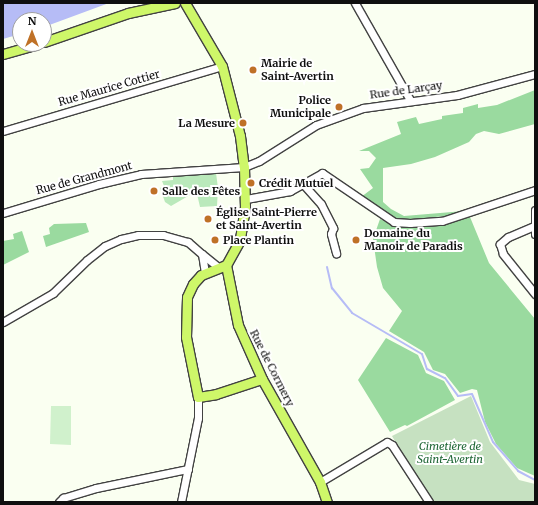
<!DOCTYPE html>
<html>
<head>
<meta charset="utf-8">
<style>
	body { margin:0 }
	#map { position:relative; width:538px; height:505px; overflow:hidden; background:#fafff1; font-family:Merriweather,serif }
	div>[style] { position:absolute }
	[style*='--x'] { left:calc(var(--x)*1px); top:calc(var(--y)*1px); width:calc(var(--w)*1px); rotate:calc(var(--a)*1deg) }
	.green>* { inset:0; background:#bae9bb }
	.forest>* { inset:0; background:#9ada9f }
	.cemetery>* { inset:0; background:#c6e1c1 }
	.pitch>* { inset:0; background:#d0f1cc }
	.water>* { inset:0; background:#b6bcf6 }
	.stream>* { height:2px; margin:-1px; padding:0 1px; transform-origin:1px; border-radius:1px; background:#b6bcf6 }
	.roads { filter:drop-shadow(1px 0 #424242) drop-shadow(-1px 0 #424242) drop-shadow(0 1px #424242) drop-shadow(0 -1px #424242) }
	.minor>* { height:7px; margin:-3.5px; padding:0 3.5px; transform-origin:3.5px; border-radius:3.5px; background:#fff }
	.major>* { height:9px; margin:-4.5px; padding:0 4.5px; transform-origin:4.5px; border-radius:4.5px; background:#cef769 }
	.dots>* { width:11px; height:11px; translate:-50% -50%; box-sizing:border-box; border:2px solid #fff; border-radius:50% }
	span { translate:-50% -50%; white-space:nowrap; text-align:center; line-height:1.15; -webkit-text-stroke:4px #fff; paint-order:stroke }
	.poi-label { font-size:11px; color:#0f0f0f; font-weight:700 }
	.left { translate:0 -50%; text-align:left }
	.right { translate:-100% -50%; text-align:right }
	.street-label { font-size:11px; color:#0f0f0f }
	.park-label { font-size:11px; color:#1f6736; font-style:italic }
	.frame { position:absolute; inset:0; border:4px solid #0f0f0f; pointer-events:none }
	.north { position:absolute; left:12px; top:12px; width:40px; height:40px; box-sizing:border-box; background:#fff; border:1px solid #9f9f9f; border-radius:50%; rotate:0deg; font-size:11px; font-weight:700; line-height:16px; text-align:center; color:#0f0f0f }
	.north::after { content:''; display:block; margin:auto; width:14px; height:18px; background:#bf7127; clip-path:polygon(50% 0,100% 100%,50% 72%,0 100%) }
</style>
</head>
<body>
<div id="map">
	<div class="green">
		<div style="clip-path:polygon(216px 173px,218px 188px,217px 206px,200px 207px,197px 194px,190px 195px,171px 206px,165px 202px,160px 188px,164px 186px,162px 181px,173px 180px,173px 176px)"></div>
	</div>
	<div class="forest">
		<div style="clip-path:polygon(535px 90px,535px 124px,499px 134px,484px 131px,476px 134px,469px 142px,435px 157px,411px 164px,383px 168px,383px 202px,391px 209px,404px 216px,464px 211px,456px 215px,404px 220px,392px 218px,361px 197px,373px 188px,360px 169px,369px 168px,376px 158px,369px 151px,359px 151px,401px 134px,397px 122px,416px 117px,419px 124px,442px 119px,442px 116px,463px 113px,463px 108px,478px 104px,478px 108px,497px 105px)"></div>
		<div style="clip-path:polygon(470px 217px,489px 263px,535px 319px,535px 476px,517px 468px,496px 444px,485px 422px,477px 390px,472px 389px,460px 393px,445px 374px,433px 370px,424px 352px,389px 331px,402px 311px,383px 288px,377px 267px,373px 239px,380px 219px,396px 226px,414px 228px,442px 225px)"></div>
		<div style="clip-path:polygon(86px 223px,89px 232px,46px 247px,43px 236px,50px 234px,49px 228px,54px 224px)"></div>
		<div style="clip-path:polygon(22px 231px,29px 252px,3px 265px,3px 241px,14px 239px,13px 234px)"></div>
		<div style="clip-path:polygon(386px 338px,418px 355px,426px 373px,444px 381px,455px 400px,407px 426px,405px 425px,390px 432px,358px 380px)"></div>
	</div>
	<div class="cemetery">
		<div style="clip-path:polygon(471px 396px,490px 442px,519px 480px,535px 484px,535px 502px,433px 502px,407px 462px,392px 436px)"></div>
	</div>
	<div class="pitch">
		<div style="clip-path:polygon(51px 406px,71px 406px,71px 445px,50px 444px)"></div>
	</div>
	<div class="water">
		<div style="clip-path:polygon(3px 3px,109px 3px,44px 27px,44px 20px,20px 20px,20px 34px,3px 39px)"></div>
	</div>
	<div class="stream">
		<div style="--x:327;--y:267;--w:22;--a:77"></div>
		<div style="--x:332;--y:288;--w:32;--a:51"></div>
		<div style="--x:352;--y:313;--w:81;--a:30.4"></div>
		<div style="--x:422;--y:354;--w:16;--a:72"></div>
		<div style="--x:427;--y:369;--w:20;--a:27"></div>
		<div style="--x:445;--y:378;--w:22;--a:54"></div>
		<div style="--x:458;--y:396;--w:14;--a:-8"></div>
		<div style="--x:472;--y:394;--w:52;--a:66.4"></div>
		<div style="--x:493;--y:442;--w:38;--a:49"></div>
		<div style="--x:518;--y:471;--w:19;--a:28"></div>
	</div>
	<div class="roads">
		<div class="minor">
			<div style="--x:355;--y:3;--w:112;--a:60.4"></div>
			<div style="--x:3;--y:131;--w:228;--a:-16.5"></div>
			<div style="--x:303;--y:184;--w:27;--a:48"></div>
			<div style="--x:321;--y:204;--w:27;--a:63"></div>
			<div style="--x:333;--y:228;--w:6;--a:108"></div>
			<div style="--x:331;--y:234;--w:20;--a:75"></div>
			<div style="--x:246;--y:199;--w:45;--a:-10.3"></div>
			<div style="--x:290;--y:191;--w:37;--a:-29"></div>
			<div style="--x:322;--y:173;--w:87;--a:34.2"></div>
			<div style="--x:394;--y:222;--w:16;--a:4"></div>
			<div style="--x:410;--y:223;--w:32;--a:-4"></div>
			<div style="--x:442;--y:221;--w:98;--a:-18.4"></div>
			<div style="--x:535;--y:210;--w:24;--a:90"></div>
			<div style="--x:3;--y:213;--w:100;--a:-16.8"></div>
			<div style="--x:99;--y:184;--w:43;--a:-13.4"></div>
			<div style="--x:141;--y:174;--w:103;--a:-3.9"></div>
			<div style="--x:244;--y:167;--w:16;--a:-22"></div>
			<div style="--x:259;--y:161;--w:67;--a:-32.3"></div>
			<div style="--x:316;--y:125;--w:50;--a:-19.9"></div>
			<div style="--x:363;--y:108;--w:95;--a:-7.9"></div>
			<div style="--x:457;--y:95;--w:81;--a:-15.1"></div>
			<div style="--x:534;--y:226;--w:28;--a:157"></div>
			<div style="--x:508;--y:237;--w:11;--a:139"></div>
			<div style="--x:500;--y:244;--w:10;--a:73"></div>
			<div style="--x:503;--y:254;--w:51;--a:51.3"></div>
			<div style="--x:205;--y:273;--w:19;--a:-99"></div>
			<div style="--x:202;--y:254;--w:21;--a:39"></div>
			<div style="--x:3;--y:322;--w:58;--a:-30.1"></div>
			<div style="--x:53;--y:293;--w:47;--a:-44.1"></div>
			<div style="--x:87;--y:260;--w:23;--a:-38"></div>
			<div style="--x:105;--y:246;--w:17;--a:-24"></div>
			<div style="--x:121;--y:239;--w:17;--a:-13"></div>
			<div style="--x:138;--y:235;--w:25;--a:0"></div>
			<div style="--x:163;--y:235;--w:26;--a:16"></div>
			<div style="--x:188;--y:242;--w:18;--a:41"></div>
			<div style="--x:320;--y:482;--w:78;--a:-30.8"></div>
			<div style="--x:387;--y:442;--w:6;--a:31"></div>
			<div style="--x:392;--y:445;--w:68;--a:57"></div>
			<div style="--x:59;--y:502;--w:6;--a:-45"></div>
			<div style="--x:63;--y:498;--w:34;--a:-17"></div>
			<div style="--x:96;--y:488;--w:94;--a:-11.7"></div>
			<div style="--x:181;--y:502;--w:86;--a:-78.6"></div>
			<div style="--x:198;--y:418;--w:21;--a:-90"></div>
		</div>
		<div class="major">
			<div style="--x:185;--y:3;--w:73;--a:59.6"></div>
			<div style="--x:222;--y:66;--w:72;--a:75.6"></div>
			<div style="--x:240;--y:136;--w:31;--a:83"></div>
			<div style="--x:244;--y:167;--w:40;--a:88.6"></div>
			<div style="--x:245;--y:207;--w:33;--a:99"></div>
			<div style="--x:240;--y:240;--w:29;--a:119"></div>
			<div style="--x:226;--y:265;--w:61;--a:78.7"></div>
			<div style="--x:238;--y:325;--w:59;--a:66"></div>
			<div style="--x:262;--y:379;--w:118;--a:60.6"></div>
			<div style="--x:320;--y:482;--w:21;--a:71"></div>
			<div style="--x:44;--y:42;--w:89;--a:-19"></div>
			<div style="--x:128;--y:13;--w:48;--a:-12"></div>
			<div style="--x:3;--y:54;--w:35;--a:-16"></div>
			<div style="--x:226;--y:265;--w:27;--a:158"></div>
			<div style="--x:201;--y:275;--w:12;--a:132"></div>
			<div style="--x:193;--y:284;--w:14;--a:115"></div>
			<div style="--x:187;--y:297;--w:40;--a:91.4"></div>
			<div style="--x:186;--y:337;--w:61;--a:78.7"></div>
			<div style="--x:198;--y:397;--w:18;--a:-9"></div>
			<div style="--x:216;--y:394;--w:48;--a:-18.1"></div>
		</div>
	</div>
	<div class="dots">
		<div style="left:253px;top:70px;background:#bf7127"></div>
		<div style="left:339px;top:107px;background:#bf7127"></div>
		<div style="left:243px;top:123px;background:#bf7127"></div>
		<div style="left:251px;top:183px;background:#bf7127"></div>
		<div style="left:154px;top:191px;background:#bf7127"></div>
		<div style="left:208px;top:219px;background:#bf7127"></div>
		<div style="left:215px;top:240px;background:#bf7127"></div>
		<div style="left:356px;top:240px;background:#bf7127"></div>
	</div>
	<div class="poi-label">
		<span class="left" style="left:261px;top:70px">Mairie de<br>Saint-Avertin</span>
		<span class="right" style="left:331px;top:107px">Police<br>Municipale</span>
		<span class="right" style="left:235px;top:123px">La Mesure</span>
		<span class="left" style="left:259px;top:183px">Crédit Mutuel</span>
		<span class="left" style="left:162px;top:191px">Salle des Fêtes</span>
		<span class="left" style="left:216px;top:219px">Église Saint-Pierre<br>et Saint-Avertin</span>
		<span class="left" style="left:364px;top:240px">Domaine du<br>Manoir de Paradis</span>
		<span class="left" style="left:223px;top:240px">Place Plantin</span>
	</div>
	<div class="street-label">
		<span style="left:109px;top:88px;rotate:-16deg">Rue Maurice Cottier</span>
		<span style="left:406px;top:90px;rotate:-8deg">Rue de Larçay</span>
		<span style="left:84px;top:178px;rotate:-15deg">Rue de Grandmont</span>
		<span style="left:272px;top:368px;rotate:63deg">Rue de Cormery</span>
	</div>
	<div class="park-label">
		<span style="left:450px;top:453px">Cimetière de<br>Saint-Avertin</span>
	</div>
	<div class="frame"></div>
	<div class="north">N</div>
</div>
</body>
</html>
